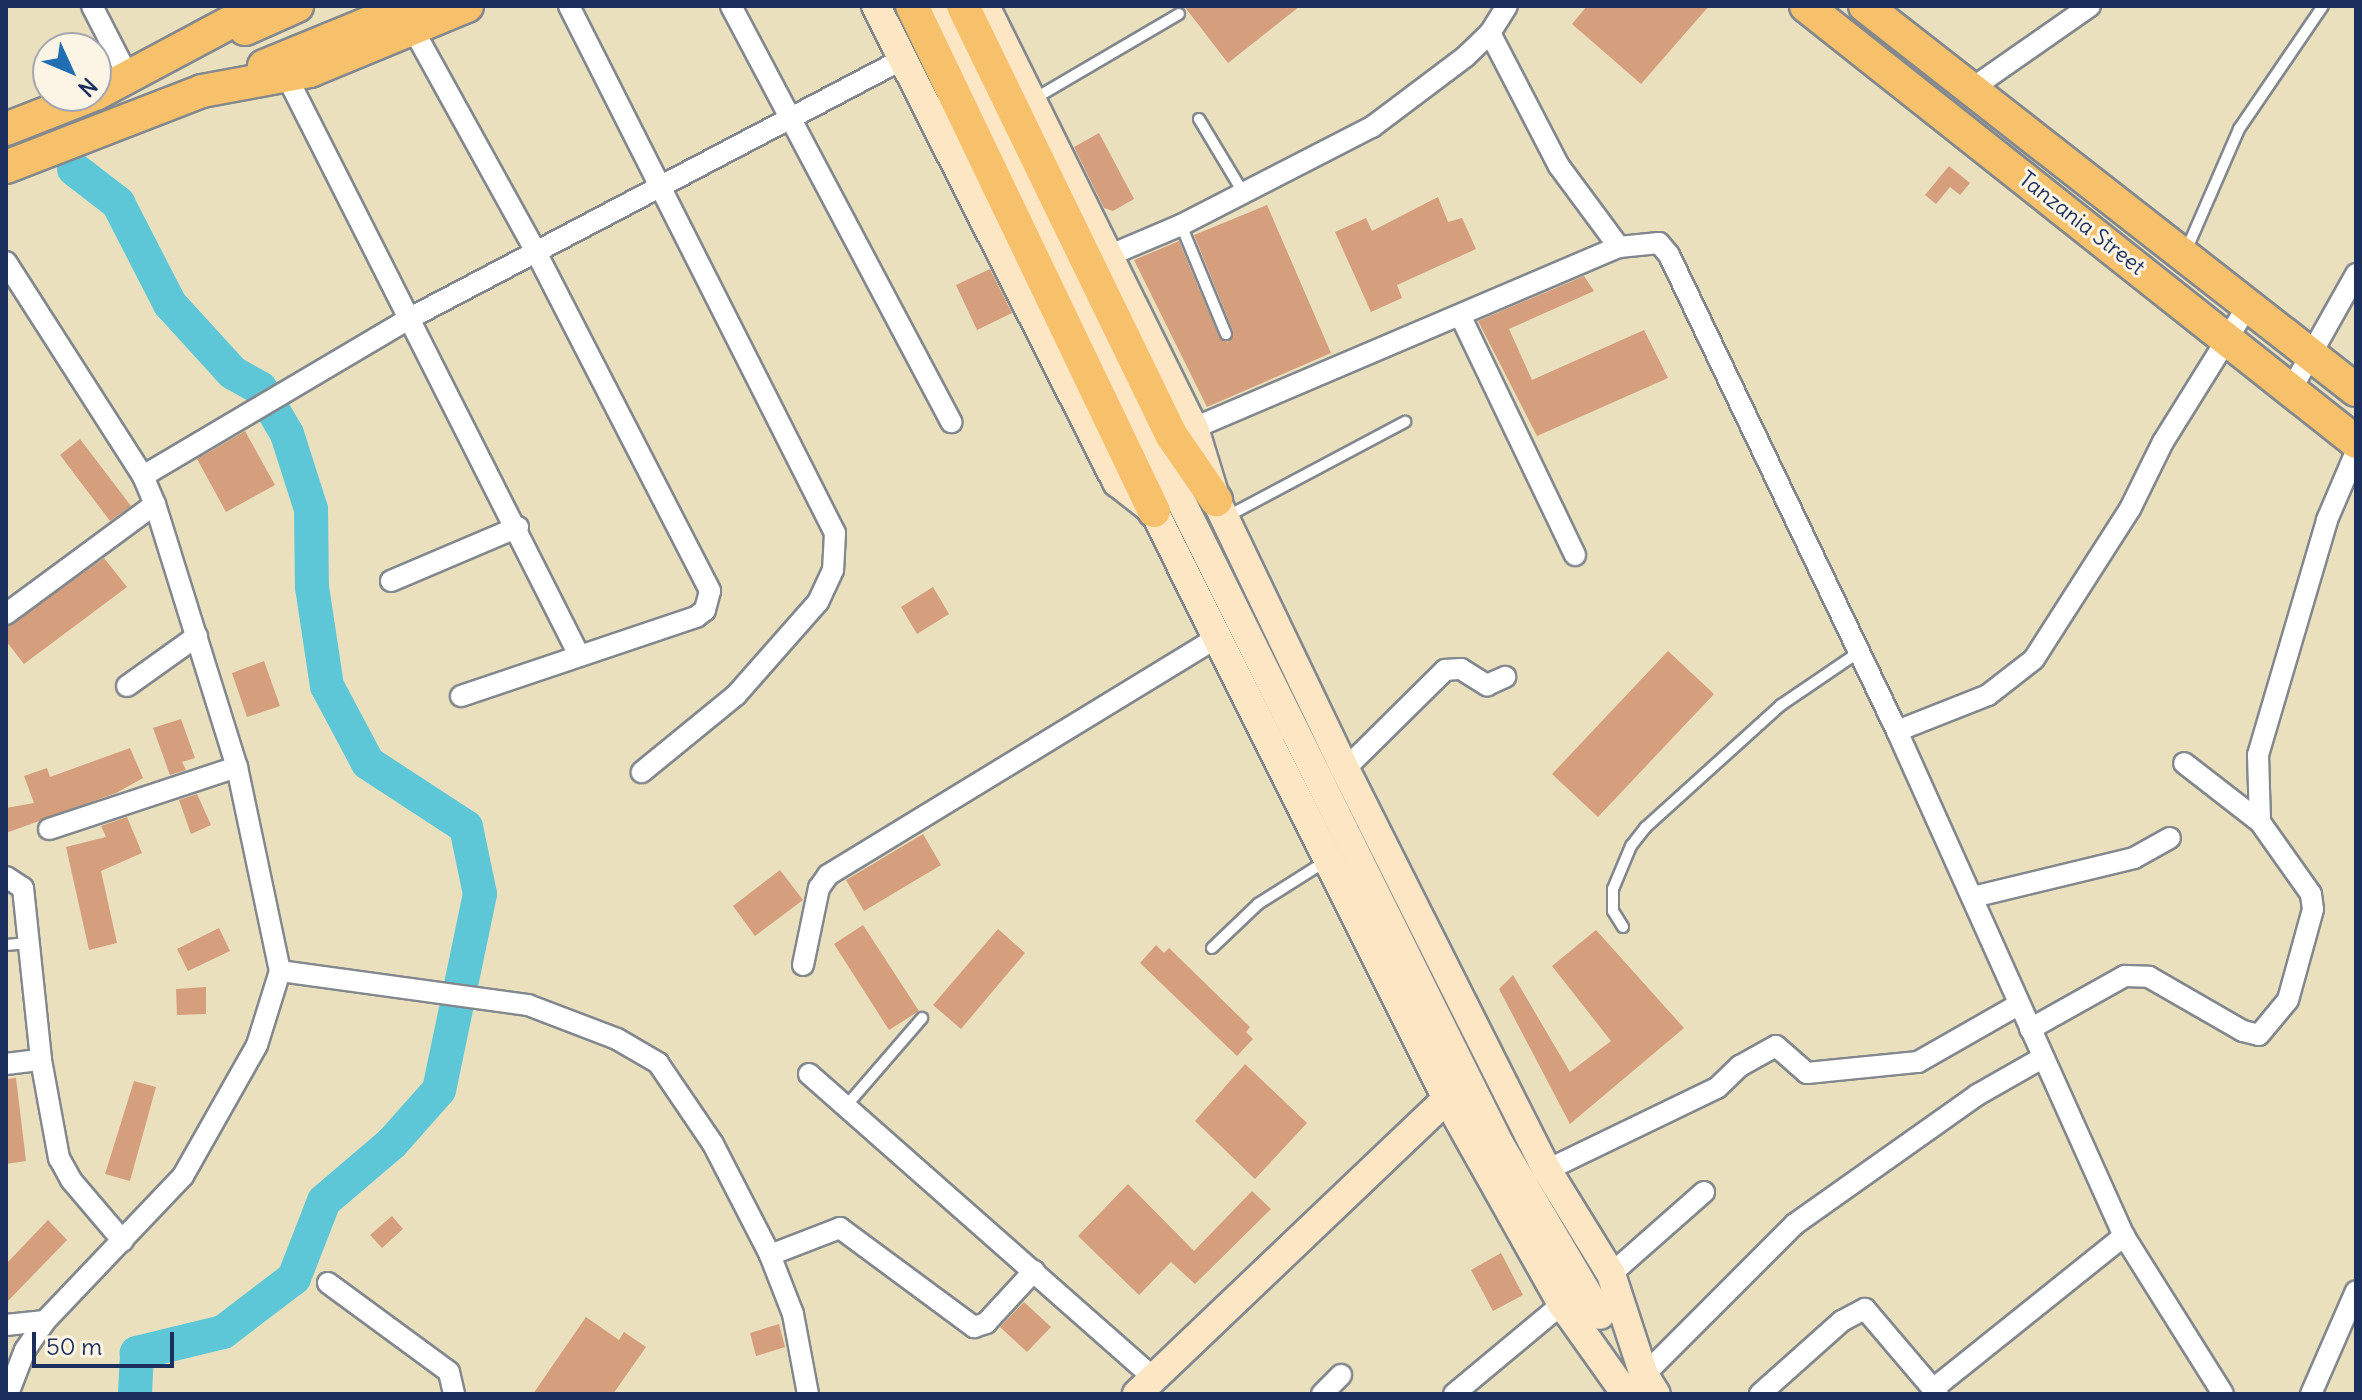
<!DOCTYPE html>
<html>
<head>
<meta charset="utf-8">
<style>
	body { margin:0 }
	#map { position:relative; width:2362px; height:1400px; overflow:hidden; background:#eae0be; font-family:Delius,sans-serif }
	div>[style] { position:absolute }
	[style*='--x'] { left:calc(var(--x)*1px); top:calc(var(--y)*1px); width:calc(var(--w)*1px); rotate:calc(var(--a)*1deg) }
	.river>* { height:34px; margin:-17px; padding:0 17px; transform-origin:17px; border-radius:17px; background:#5dc7d8 }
	.building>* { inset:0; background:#d59e7d }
	.roads { filter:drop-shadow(2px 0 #82888e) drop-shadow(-2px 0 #82888e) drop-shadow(0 2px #82888e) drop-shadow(0 -2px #82888e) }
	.lane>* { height:10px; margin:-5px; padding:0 5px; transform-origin:5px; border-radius:5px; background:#fff }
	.street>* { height:20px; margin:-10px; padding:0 10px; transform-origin:10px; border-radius:10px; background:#fff }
	.secondary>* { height:28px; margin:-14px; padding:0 14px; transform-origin:14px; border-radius:14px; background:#fce6c4 }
	.primary>* { height:32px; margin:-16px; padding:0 16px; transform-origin:16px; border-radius:16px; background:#f7c06b }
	span { translate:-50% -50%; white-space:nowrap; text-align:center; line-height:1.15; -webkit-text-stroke:6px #fcf5e5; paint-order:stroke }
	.street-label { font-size:22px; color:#1b2f5e }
	.frame { position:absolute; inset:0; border:8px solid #1b2f5e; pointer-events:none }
	.north { position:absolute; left:32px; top:32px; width:80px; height:80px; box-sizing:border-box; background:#fcf5e5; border:2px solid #a2a6af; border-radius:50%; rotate:134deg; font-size:22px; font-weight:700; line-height:32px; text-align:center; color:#1b2f5e }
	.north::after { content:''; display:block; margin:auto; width:28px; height:36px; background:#1f6fb2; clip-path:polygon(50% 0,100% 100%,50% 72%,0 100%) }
	.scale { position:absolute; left:32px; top:1332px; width:142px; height:36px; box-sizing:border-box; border:4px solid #1b2f5e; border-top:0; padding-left:10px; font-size:24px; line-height:28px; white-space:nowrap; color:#1b2f5e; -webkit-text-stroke:6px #fcf5e5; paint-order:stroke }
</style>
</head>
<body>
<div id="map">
	<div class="river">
		<div style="--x:74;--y:169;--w:56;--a:37.7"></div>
		<div style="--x:118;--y:203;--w:114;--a:62.8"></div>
		<div style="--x:170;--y:304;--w:93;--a:47.6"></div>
		<div style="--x:233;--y:373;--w:31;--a:29"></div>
		<div style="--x:260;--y:388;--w:53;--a:59.6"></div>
		<div style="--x:287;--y:434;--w:79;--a:72.3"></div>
		<div style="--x:311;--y:509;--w:78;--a:89.3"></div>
		<div style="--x:312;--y:587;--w:100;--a:81.4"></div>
		<div style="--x:327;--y:686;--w:87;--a:62"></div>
		<div style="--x:368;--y:763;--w:117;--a:33.1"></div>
		<div style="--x:466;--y:827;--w:68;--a:78.2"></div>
		<div style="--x:480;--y:894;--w:200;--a:101.8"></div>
		<div style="--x:439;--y:1090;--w:71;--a:131.6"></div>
		<div style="--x:392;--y:1143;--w:89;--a:139.5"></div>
		<div style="--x:324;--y:1201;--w:83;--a:111.3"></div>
		<div style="--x:294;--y:1278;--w:89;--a:142.7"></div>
		<div style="--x:223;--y:1332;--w:89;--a:166.3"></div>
		<div style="--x:137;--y:1353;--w:41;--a:92.8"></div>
	</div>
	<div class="building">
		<div style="clip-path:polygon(1184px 6px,1300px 6px,1228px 63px)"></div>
		<div style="clip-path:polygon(1587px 6px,1709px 6px,1641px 84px,1572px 24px)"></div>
		<div style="clip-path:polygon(1099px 133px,1134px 199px,1113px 211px,1104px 208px,1074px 147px)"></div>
		<div style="clip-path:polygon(1949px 166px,1970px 183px,1960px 195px,1950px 187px,1936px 204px,1925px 195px)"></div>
		<div style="clip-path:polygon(1438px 197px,1448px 222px,1462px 218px,1476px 249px,1397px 285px,1402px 298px,1371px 312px,1335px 232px,1366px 218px,1372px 231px)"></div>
		<div style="clip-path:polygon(1267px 205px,1331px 353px,1207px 407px,1134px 260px,1179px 241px,1219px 337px,1228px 342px,1233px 331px,1194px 235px)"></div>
		<div style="clip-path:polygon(990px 269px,1012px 313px,977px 330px,956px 285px)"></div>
		<div style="clip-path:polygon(1584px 276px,1594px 291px,1509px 329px,1532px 380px,1644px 330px,1668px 378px,1537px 436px,1478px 321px)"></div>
		<div style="clip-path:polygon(245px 431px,275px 485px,226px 512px,197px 459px)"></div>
		<div style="clip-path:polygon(80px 439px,131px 506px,110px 521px,60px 455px)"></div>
		<div style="clip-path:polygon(104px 558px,127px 587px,24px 664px,6px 641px,6px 627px)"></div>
		<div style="clip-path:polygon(933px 587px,949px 614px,917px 634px,901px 607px)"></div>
		<div style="clip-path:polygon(1668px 651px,1714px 694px,1598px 817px,1552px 774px)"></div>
		<div style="clip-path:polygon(264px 661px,280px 706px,247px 717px,232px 673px)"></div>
		<div style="clip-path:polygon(181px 719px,195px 758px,182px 762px,186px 770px,170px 775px,153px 728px)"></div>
		<div style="clip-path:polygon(130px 748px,143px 778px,116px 793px,6px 833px,6px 808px,34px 803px,24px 776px,47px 768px,50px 777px)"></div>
		<div style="clip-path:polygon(197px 794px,211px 825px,191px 834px,179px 800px)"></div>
		<div style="clip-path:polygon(127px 817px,142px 853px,101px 871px,117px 943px,89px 950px,66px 847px,106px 837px,101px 826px)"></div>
		<div style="clip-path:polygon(923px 834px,941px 865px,864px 911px,846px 880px)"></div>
		<div style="clip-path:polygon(780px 870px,803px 900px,755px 936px,733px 906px)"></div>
		<div style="clip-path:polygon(863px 925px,919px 1011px,889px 1030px,834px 944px)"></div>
		<div style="clip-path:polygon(219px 928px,230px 951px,188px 971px,177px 949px)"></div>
		<div style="clip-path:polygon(998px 929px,1025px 953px,961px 1029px,933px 1005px)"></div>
		<div style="clip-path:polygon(1596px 930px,1684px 1028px,1570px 1124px,1499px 989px,1513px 975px,1570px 1072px,1611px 1041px,1552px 966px)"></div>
		<div style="clip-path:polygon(1156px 945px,1164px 953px,1169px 948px,1250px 1027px,1246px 1032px,1253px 1039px,1237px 1056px,1140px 963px)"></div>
		<div style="clip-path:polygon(206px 987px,206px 1014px,177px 1015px,176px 989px)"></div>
		<div style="clip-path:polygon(1245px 1064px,1307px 1123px,1255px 1179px,1195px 1121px)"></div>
		<div style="clip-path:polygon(16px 1078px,26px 1161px,6px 1164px,6px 1079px)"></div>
		<div style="clip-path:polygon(134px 1081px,156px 1087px,130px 1181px,105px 1174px)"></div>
		<div style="clip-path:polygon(1128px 1184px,1194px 1251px,1252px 1191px,1271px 1209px,1195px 1284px,1171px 1262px,1139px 1295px,1078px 1236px)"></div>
		<div style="clip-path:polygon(392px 1216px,403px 1229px,382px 1248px,370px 1235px)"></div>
		<div style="clip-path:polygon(48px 1220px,67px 1240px,6px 1303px,6px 1264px)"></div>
		<div style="clip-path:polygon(1501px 1253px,1523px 1295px,1493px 1311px,1471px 1270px)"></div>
		<div style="clip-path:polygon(1024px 1302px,1051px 1327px,1027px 1352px,1000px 1327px)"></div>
		<div style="clip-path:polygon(586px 1317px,619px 1340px,624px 1332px,646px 1347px,613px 1394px,533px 1394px)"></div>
		<div style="clip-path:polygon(779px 1324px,785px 1347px,756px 1356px,750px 1333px)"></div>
	</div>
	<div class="roads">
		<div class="lane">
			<div style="--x:1034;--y:99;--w:168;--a:-30.4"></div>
			<div style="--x:1199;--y:119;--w:87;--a:59"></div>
			<div style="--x:1181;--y:225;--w:118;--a:67.6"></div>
			<div style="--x:2186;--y:251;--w:133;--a:-66.5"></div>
			<div style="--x:2239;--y:129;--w:149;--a:-55.7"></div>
			<div style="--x:1226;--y:517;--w:203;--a:-28"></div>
			<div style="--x:1623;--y:927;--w:19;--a:-122"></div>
			<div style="--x:1613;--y:911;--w:22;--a:-90"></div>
			<div style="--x:1613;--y:889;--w:47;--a:-67.3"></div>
			<div style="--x:1631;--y:846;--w:24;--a:-52"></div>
			<div style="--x:1646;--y:827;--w:182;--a:-42.1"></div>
			<div style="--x:1781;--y:705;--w:94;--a:-34.2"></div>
			<div style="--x:6;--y:945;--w:25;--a:-5"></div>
			<div style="--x:1212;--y:948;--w:64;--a:-43.7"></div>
			<div style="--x:1258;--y:904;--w:80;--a:-32.3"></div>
			<div style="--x:847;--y:1105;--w:115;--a:-49.2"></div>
		</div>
		<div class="street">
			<div style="--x:92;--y:6;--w:83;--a:62.8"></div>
			<div style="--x:569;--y:6;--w:590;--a:63.22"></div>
			<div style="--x:835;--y:533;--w:37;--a:93"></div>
			<div style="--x:833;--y:570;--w:35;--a:115"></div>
			<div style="--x:818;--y:602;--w:124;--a:131.4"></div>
			<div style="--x:736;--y:695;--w:122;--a:140.7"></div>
			<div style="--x:731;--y:6;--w:471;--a:62.1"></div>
			<div style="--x:413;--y:29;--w:255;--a:61.1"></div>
			<div style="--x:536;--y:252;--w:381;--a:62.8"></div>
			<div style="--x:710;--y:591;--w:20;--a:105"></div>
			<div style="--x:705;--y:610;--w:11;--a:142"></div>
			<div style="--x:696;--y:617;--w:248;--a:161.4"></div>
			<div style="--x:1490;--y:33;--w:150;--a:62.6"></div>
			<div style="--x:1559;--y:166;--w:101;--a:53.5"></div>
			<div style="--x:286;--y:75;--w:650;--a:63.2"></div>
			<div style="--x:1971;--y:89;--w:145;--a:-34.9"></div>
			<div style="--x:1108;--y:256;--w:79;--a:-23"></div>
			<div style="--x:1181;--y:225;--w:215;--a:-27.2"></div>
			<div style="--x:1372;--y:127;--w:116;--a:-37"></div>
			<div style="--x:1465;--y:57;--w:35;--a:-44"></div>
			<div style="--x:1490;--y:33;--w:32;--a:-58"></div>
			<div style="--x:6;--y:262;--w:254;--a:57.4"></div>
			<div style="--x:143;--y:476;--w:30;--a:67"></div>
			<div style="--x:155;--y:504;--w:275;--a:72.7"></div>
			<div style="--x:237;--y:767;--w:208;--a:78.1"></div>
			<div style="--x:280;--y:971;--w:250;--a:7.8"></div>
			<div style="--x:528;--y:1005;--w:95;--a:20.9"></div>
			<div style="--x:617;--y:1039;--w:48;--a:30.3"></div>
			<div style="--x:658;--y:1063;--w:98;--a:55.8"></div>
			<div style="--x:713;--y:1144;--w:125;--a:62.8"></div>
			<div style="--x:770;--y:1255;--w:63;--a:68.7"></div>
			<div style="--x:793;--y:1314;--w:81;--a:79.4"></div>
			<div style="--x:1461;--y:317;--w:264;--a:64.4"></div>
			<div style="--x:2291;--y:390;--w:133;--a:-60.7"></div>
			<div style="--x:1194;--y:428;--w:462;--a:-23.1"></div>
			<div style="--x:1619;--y:247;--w:40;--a:-5.7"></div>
			<div style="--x:1659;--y:243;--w:16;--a:50"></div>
			<div style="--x:1669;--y:255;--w:528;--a:64.41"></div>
			<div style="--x:1897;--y:731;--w:554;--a:65.8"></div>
			<div style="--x:2124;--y:1236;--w:186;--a:57.9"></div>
			<div style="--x:143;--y:476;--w:312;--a:-30.6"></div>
			<div style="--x:412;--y:317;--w:555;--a:-27.72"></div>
			<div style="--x:391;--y:581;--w:138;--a:-23"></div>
			<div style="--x:6;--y:614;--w:185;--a:-36.4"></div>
			<div style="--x:127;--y:686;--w:86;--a:-35.5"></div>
			<div style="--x:1897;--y:731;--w:98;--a:-21.6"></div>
			<div style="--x:1988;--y:695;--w:58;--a:-38"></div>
			<div style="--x:2034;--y:659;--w:178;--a:-57.4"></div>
			<div style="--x:2130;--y:509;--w:75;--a:-63.8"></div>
			<div style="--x:2163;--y:442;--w:159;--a:-58.1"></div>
			<div style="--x:1345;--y:769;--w:141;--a:-44.7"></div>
			<div style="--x:1445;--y:670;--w:16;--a:-4"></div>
			<div style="--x:1461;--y:669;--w:31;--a:32"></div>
			<div style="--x:1487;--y:685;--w:20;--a:-24"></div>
			<div style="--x:2260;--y:822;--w:67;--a:-91.7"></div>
			<div style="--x:2258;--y:755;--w:245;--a:-73.6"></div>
			<div style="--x:2327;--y:520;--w:74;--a:-66.9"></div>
			<div style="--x:49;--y:829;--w:198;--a:-18.3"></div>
			<div style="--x:6;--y:877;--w:20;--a:33"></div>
			<div style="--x:23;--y:888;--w:173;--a:84"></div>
			<div style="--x:41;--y:1060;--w:100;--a:79.6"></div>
			<div style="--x:59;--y:1158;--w:25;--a:61"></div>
			<div style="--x:71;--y:1180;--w:80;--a:49.6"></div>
			<div style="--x:1973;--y:897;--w:166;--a:-13.6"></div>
			<div style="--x:2134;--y:858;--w:41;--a:-29.1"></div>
			<div style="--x:803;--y:965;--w:79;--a:-78.3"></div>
			<div style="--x:819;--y:888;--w:16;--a:-55"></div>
			<div style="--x:828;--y:875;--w:456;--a:-31.4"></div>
			<div style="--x:2030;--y:1029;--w:109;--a:-29.2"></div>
			<div style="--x:2125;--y:976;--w:24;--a:2"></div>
			<div style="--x:2149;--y:977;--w:108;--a:29.9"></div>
			<div style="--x:2243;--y:1031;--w:16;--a:14"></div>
			<div style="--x:2259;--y:1035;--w:45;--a:-50.4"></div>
			<div style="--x:2288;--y:1000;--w:94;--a:-74.6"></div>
			<div style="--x:2313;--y:909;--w:15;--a:-98"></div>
			<div style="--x:2311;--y:894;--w:88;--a:-125.3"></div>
			<div style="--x:2260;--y:822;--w:96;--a:-142.2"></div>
			<div style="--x:6;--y:1064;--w:35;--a:-7"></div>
			<div style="--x:809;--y:1074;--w:460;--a:41.4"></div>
			<div style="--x:1547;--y:1170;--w:189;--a:-25.8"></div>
			<div style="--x:1717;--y:1088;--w:32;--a:-44"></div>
			<div style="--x:1740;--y:1066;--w:41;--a:-29.1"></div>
			<div style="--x:1776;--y:1046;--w:41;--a:41.1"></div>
			<div style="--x:1807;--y:1073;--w:112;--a:-5.7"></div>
			<div style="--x:1918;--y:1062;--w:115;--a:-29.7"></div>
			<div style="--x:770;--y:1255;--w:75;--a:-21.1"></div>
			<div style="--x:840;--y:1228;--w:167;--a:36.5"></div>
			<div style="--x:974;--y:1327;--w:13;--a:-18"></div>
			<div style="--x:986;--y:1323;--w:71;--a:-47.3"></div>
			<div style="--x:1611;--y:1274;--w:124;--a:-41.4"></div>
			<div style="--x:328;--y:1283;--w:150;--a:36.3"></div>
			<div style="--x:449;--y:1372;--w:23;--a:77"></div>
			<div style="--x:6;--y:1325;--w:39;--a:-6"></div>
			<div style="--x:1644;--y:1375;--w:214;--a:-45"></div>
			<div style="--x:1795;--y:1224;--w:223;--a:-35.3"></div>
			<div style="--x:1977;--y:1095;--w:75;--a:-29.6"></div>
			<div style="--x:8;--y:1394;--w:47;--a:-68.9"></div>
			<div style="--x:25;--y:1350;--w:35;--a:-55"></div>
			<div style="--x:45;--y:1321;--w:200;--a:-46.4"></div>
			<div style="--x:183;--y:1176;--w:150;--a:-60.5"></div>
			<div style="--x:257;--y:1045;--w:77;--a:-72.7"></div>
			<div style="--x:1322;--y:1394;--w:27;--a:-45"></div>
			<div style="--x:1454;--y:1394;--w:141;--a:-39.8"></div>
			<div style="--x:1760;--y:1394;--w:110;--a:-41.7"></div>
			<div style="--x:1842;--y:1321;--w:26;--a:-28"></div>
			<div style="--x:1865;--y:1309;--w:105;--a:49.6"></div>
			<div style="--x:1938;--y:1394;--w:7;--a:-135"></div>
			<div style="--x:1933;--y:1389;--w:245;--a:-38.7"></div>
			<div style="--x:2311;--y:1394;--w:112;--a:-66.4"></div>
		</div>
		<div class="secondary">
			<div style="--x:876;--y:6;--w:534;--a:63.15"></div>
			<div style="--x:1117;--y:482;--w:47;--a:38.1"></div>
			<div style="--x:1154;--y:511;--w:657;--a:63.51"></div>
			<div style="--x:1447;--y:1099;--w:235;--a:60.7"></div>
			<div style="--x:1562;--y:1304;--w:110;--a:54.6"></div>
			<div style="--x:936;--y:6;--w:1271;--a:63.66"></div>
			<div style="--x:1500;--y:1145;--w:197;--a:59.5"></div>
			<div style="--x:985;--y:6;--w:471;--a:63.7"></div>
			<div style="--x:1194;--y:428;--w:75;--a:73"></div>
			<div style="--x:1216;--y:500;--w:298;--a:64.4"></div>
			<div style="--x:1345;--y:769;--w:449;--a:63.3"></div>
			<div style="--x:1547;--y:1170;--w:122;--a:58.4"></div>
			<div style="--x:1611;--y:1274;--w:106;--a:71.9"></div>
			<div style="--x:1644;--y:1375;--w:22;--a:58"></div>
			<div style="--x:1137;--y:1394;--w:428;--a:-43.6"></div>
		</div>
		<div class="primary">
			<div style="--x:912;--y:6;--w:560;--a:64.4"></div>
			<div style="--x:963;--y:6;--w:478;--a:64.1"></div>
			<div style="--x:1172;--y:436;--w:78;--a:55.5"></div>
			<div style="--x:1806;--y:6;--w:702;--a:38.4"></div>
			<div style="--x:1865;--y:6;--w:623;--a:38.03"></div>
			<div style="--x:245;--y:29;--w:57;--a:-23.9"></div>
			<div style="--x:264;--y:66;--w:158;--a:-22.3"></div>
			<div style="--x:96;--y:94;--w:187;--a:-28.1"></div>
			<div style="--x:6;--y:129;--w:90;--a:-21.4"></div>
			<div style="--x:6;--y:167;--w:210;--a:-21.2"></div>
			<div style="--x:202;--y:91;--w:110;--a:-10.5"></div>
			<div style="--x:310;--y:71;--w:170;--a:-22.5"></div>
		</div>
	</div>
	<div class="street-label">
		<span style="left:2082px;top:223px;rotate:38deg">Tanzania Street</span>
	</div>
	<div class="frame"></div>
	<div class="north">N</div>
	<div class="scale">50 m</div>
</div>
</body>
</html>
